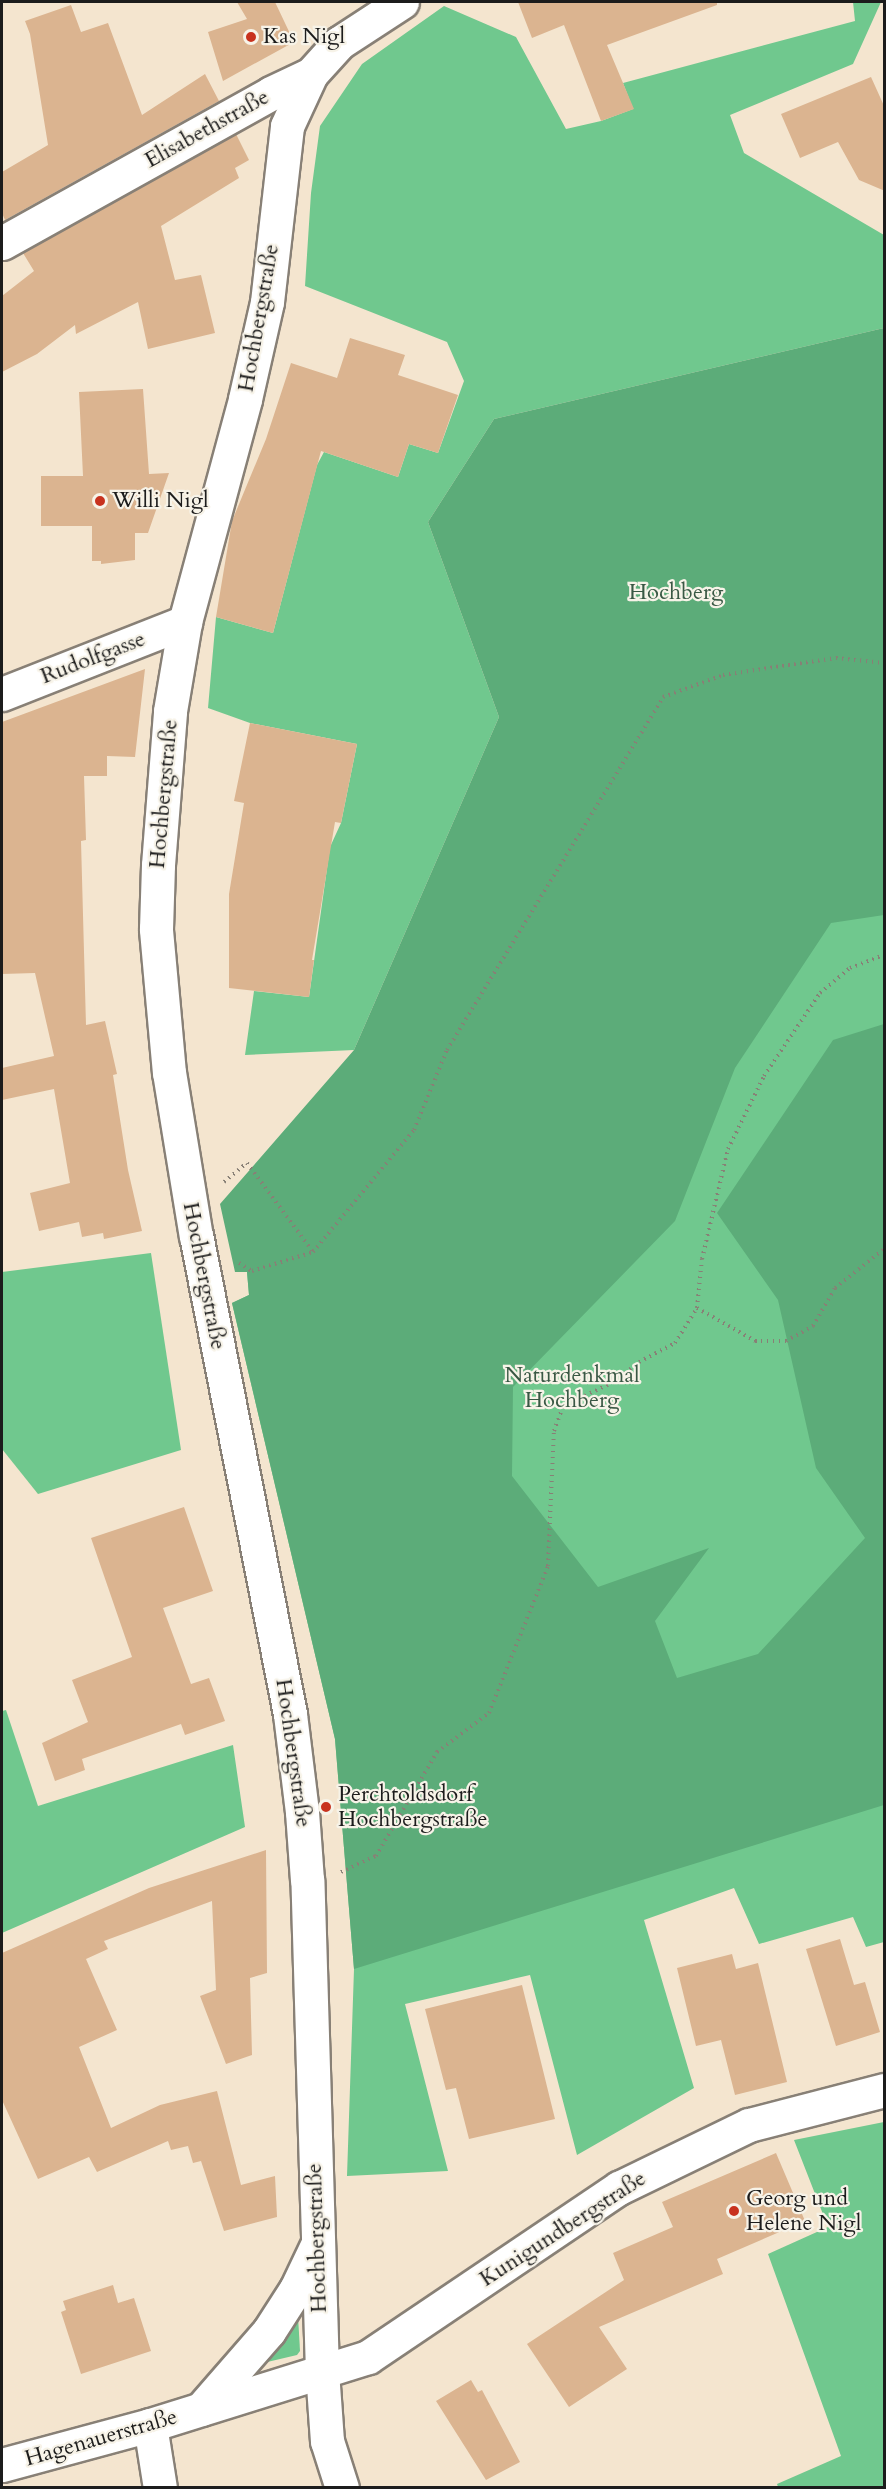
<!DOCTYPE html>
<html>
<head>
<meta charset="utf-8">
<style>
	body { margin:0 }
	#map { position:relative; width:886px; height:2489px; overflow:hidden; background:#f4e5cf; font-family:Cardo,serif }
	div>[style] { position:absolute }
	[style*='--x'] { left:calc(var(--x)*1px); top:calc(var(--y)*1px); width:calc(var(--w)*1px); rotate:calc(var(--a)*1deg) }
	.green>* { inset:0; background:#70c88e }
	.forest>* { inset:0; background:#5cac79 }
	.building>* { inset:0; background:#dbb490 }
	.path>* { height:4px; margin-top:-2px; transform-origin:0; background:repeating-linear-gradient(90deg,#888076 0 1.5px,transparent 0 6px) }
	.roads { filter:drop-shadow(2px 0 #888076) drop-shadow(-2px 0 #888076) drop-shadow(0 2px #888076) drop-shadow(0 -2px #888076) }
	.street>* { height:33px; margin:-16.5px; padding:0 16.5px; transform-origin:16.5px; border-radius:16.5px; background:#fff }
	.secondary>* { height:33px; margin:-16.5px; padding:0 16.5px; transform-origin:16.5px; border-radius:16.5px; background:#fff }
	.dots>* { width:16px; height:16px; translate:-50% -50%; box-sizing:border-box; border:3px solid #f7f3e8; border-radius:50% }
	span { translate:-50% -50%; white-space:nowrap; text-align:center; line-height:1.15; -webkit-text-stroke:4.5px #f7f3e8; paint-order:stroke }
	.poi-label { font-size:22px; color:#1c1c1c }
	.left { translate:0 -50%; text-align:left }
	.street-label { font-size:22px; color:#1c1c1c }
	.park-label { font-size:22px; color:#395844 }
	.frame { position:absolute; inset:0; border:3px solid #1c1c1c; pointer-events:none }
</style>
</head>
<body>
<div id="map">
	<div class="green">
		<div style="clip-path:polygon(853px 2px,881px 2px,853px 64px,730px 115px,744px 153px,884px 235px,884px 328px,494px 419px,428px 522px,499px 717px,354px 1050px,245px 1055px,254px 991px,309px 997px,330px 847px,341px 823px,357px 744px,250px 723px,208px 708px,216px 617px,273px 633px,317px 465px,324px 452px,398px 477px,409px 444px,438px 453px,464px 381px,447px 342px,305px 286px,311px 193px,320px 126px,362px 64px,444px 6px,516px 37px,566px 129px,601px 121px,633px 109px,623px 83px,855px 21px)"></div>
		<div style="clip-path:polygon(884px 659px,884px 1942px,866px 1947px,853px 1917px,759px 1944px,734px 1888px,644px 1920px,694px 2088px,577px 2155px,530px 1975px,405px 2004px,448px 2171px,347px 2176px,354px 1969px,335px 1739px,232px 1303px,249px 1295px,247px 1272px,235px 1272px,403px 1120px)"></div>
		<div style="clip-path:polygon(151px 1253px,181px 1450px,38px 1494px,2px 1449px,2px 1272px)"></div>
		<div style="clip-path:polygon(6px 1710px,38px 1806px,233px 1745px,245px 1827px,2px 1933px,2px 1711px)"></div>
		<div style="clip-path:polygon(884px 2122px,884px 2487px,778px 2487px,777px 2484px,841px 2456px,768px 2254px,828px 2227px,794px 2140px)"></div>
		<div style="clip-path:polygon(298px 2316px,300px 2351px,297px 2355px,263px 2363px)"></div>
	</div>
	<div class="forest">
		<div style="clip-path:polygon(884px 328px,884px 915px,831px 923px,735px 1068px,675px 1221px,513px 1387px,512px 1476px,598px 1587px,709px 1548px,655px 1621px,677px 1678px,758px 1654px,865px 1538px,816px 1468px,778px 1300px,717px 1213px,833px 1040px,884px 1024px,884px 1805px,354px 1969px,335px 1739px,232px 1303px,249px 1295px,247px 1272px,235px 1272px,220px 1204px,354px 1050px,499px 717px,428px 522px,494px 419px)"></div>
	</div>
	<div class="building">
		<div style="clip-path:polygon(237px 2px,275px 2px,294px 42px,223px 81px,208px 32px,247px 19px)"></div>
		<div style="clip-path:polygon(518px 2px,717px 2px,717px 5px,607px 45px,634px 109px,601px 121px,564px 25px,532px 38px)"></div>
		<div style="clip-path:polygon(71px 5px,81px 32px,108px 23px,142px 115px,205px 74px,219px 101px,5px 220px,2px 213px,2px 172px,48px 145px,30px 34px,25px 21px)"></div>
		<div style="clip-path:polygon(871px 77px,885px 108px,885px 191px,859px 180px,838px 142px,800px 158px,781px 114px)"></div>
		<div style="clip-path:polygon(236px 134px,249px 160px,235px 168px,239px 178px,161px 226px,175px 280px,201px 275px,215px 333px,148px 349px,138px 302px,76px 334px,75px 325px,37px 354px,2px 372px,2px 296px,34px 271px,23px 253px)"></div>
		<div style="clip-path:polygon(350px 338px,405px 355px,398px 375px,458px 395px,438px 453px,409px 444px,398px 477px,321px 451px,273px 633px,216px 617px,232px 521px,266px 439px,291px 363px,337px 378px)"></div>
		<div style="clip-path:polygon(143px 389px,149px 474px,169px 473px,148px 533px,135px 533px,135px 560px,101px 564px,101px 561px,92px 561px,92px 526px,41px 526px,41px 476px,83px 476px,79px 392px)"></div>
		<div style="clip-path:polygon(145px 669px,135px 757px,107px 756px,107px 776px,84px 776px,86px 840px,81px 841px,86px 1025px,105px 1021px,117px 1074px,113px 1075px,128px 1170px,142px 1231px,104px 1239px,103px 1233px,82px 1237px,79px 1222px,39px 1231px,30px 1193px,70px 1183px,54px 1089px,2px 1100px,2px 1068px,54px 1056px,35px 973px,2px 974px,2px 722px)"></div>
		<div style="clip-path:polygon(250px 723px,357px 744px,341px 823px,335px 822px,312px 960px,314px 960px,309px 997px,229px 988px,229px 894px,244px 803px,234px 801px)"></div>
		<div style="clip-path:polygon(184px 1507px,213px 1591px,163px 1608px,191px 1684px,209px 1678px,225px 1721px,185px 1735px,181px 1724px,82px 1759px,85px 1770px,55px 1781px,42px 1743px,88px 1722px,72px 1680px,132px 1657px,91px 1538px)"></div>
		<div style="clip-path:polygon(266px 1850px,267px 1973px,250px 1978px,252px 2055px,226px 2064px,200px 1996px,216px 1990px,212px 1901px,104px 1941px,108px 1949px,86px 1959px,117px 2030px,79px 2047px,111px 2128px,160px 2105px,217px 2091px,241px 2185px,275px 2176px,277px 2217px,224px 2231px,201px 2161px,193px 2163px,188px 2146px,171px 2150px,168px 2141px,97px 2172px,89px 2157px,38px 2179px,2px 2100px,2px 1953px,149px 1888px)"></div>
		<div style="clip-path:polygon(840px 1939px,854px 1985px,865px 1982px,880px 2032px,836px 2046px,806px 1949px)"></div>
		<div style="clip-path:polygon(732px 1954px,736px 1969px,758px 1963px,787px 2082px,735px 2095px,721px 2040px,696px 2046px,677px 1968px)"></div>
		<div style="clip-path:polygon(522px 1985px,555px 2119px,469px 2139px,456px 2088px,446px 2090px,425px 2009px)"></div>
		<div style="clip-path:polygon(776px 2153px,805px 2221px,717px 2259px,723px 2274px,599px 2327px,627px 2369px,569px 2407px,527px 2344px,624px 2280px,613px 2253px,673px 2227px,662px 2202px)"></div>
		<div style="clip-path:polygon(113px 2285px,118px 2303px,134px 2298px,151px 2351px,81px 2374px,61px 2312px,66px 2310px,63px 2301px)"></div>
		<div style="clip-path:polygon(471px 2380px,478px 2392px,482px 2390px,520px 2462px,486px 2480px,436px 2401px)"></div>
	</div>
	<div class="path">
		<div style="--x:224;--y:1182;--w:30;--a:-40"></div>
		<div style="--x:247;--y:1163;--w:111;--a:53.4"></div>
		<div style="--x:239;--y:1263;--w:15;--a:32"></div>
		<div style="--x:252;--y:1271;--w:64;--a:-17.3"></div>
		<div style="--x:313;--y:1252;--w:158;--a:-50.4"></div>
		<div style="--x:414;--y:1130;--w:87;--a:-67.6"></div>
		<div style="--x:447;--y:1050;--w:414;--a:-58.5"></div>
		<div style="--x:663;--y:697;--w:64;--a:-20.1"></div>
		<div style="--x:723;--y:675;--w:114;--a:-8.6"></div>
		<div style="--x:836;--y:658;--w:48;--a:5.9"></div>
		<div style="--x:697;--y:1308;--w:67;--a:29.6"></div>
		<div style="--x:755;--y:1341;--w:31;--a:0"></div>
		<div style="--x:786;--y:1341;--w:31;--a:-29"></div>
		<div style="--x:813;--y:1326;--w:44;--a:-59.9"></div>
		<div style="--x:835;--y:1288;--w:63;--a:-38.5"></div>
		<div style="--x:341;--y:1872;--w:38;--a:-25"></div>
		<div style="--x:376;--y:1856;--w:121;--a:-59.6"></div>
		<div style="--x:437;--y:1752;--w:65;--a:-36.9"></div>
		<div style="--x:489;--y:1713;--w:158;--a:-68.1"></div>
		<div style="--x:548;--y:1566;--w:135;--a:-87.5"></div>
		<div style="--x:554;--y:1431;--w:27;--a:-70"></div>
		<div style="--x:563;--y:1406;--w:59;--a:-25.3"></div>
		<div style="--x:616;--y:1381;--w:30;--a:-40"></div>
		<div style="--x:639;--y:1362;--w:41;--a:-27.8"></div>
		<div style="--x:675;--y:1343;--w:41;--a:-57.8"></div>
		<div style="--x:697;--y:1308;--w:49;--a:-84.2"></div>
		<div style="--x:702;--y:1259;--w:113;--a:-76.7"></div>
		<div style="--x:728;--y:1149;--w:81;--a:-63.7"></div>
		<div style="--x:764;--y:1076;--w:100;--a:-56"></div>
		<div style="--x:820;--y:993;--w:39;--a:-40"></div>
		<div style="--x:850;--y:968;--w:36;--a:-21"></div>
	</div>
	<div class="roads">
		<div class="street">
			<div style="--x:2;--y:243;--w:308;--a:-29.1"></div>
			<div style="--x:271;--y:93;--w:44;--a:-25.4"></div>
			<div style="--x:2;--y:694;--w:197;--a:-21.5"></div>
			<div style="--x:201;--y:2409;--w:103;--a:-48.9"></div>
			<div style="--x:269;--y:2331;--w:50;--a:-57.3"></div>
			<div style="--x:296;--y:2289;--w:49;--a:-64.5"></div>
			<div style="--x:150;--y:2425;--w:64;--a:81"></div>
			<div style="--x:2;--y:2465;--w:153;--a:-15.1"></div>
			<div style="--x:150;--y:2425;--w:228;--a:-17.3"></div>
			<div style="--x:368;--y:2357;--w:303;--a:-34"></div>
			<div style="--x:619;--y:2188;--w:144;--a:-25.9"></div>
			<div style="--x:749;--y:2125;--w:139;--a:-14.5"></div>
		</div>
		<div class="secondary">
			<div style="--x:342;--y:2488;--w:49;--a:-107.7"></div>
			<div style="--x:327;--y:2441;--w:69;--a:-94.1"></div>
			<div style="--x:322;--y:2372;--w:492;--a:-91.7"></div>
			<div style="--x:307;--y:1880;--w:68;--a:-94.2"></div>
			<div style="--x:302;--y:1812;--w:99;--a:-97"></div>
			<div style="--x:290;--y:1714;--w:486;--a:-101.1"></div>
			<div style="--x:196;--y:1237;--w:166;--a:-99.3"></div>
			<div style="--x:169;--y:1073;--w:145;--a:-95.2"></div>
			<div style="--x:156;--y:929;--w:64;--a:-88.2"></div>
			<div style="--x:158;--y:865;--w:154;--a:-85.5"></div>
			<div style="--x:170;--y:711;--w:90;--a:-80.4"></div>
			<div style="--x:185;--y:622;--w:231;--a:-74.9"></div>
			<div style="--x:245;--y:399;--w:99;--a:-77.2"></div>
			<div style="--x:267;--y:302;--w:177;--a:-83.5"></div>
			<div style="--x:287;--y:126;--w:57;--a:-65.2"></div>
			<div style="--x:311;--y:74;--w:42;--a:-47.9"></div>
			<div style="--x:339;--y:43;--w:75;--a:-33.1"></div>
		</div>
	</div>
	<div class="dots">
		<div style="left:251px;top:37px;background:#c8321e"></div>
		<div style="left:100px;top:501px;background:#c8321e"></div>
		<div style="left:326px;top:1807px;background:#c8321e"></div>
		<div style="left:734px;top:2211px;background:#c8321e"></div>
	</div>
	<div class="poi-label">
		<span class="left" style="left:263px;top:37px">Kas Nigl</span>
		<span class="left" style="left:112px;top:501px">Willi Nigl</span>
		<span class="left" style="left:338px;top:1807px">Perchtoldsdorf<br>Hochbergstraße</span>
		<span class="left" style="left:746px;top:2211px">Georg und<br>Helene Nigl</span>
	</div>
	<div class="street-label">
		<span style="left:207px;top:129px;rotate:-29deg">Elisabethstraße</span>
		<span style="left:259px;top:318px;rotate:-80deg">Hochbergstraße</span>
		<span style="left:93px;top:658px;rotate:-21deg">Rudolfgasse</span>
		<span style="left:164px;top:794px;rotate:-85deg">Hochbergstraße</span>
		<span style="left:204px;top:1276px;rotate:79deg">Hochbergstraße</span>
		<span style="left:293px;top:1753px;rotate:82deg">Hochbergstraße</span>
		<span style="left:563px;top:2229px;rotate:-33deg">Kunigundbergstraße</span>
		<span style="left:317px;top:2238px;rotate:-92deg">Hochbergstraße</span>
		<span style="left:101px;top:2438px;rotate:-16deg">Hagenauerstraße</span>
	</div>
	<div class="park-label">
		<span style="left:676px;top:593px">Hochberg</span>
		<span style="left:572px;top:1388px">Naturdenkmal<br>Hochberg</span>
	</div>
	<div class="frame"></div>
</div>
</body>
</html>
